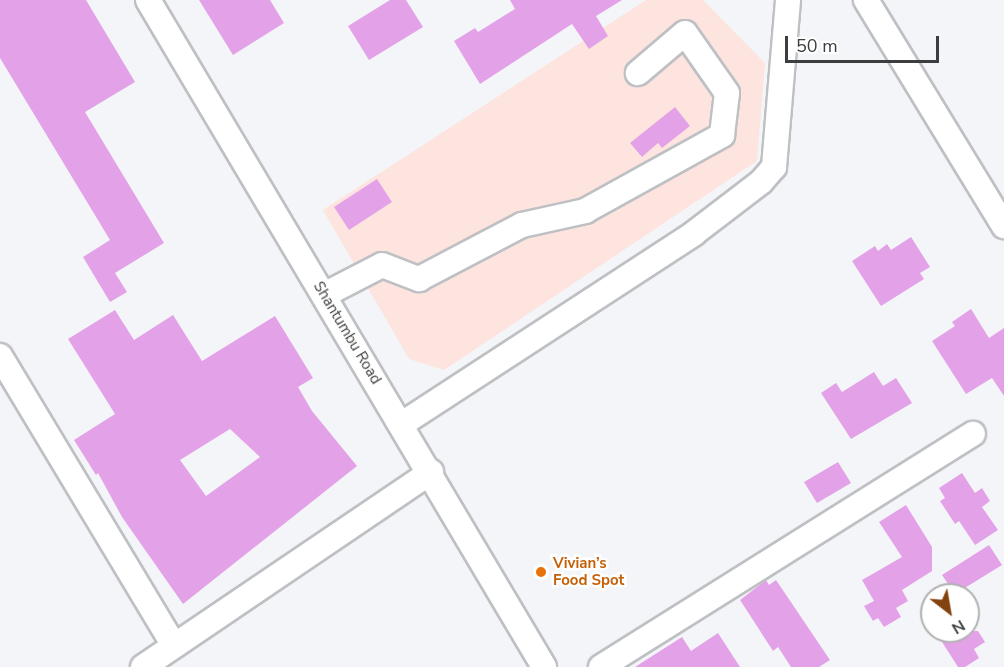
<!DOCTYPE html>
<html>
<head>
<meta charset="utf-8">
<style>
	body { margin:0 }
	#map { position:relative; width:1004px; height:667px; overflow:hidden; background:#f3f5f8; font-family:"Nunito Sans",sans-serif }
	div>[style] { position:absolute }
	[style*='--x'] { left:calc(var(--x)*1px); top:calc(var(--y)*1px); width:calc(var(--w)*1px); rotate:calc(var(--a)*1deg) }
	.industrial>* { inset:0; background:#fee4df }
	.building>* { inset:0; background:#e3a2e8 }
	.roads { filter:drop-shadow(2px 0 #bec0c3) drop-shadow(-2px 0 #bec0c3) drop-shadow(0 2px #bec0c3) drop-shadow(0 -2px #bec0c3) }
	.minor>* { height:24px; margin:-12px; padding:0 12px; transform-origin:12px; border-radius:12px; background:#fff }
	.dots>* { width:16px; height:16px; translate:-50% -50%; box-sizing:border-box; border:3px solid #fff; border-radius:50% }
	span { translate:-50% -50%; white-space:nowrap; text-align:center; line-height:1.15; -webkit-text-stroke:5px #fff; paint-order:stroke }
	.street-label { font-size:15px; color:#3c3d3e }
	.food-label { font-size:15px; color:#c56008; font-weight:700 }
	.left { translate:0 -50%; text-align:left }
	.north { position:absolute; left:920px; top:583px; width:60px; height:60px; box-sizing:border-box; background:#fff; border:2px solid #b1b1b2; border-radius:50%; rotate:149deg; font-size:16px; font-weight:700; line-height:24px; text-align:center; color:#3c3d3e }
	.north::after { content:''; display:block; margin:auto; width:21px; height:27px; background:#84420f; clip-path:polygon(50% 0,100% 100%,50% 72%,0 100%) }
	.scale { position:absolute; left:785px; top:36px; width:154px; height:27px; box-sizing:border-box; border:3px solid #3c3d3e; border-top:0; padding-left:8px; font-size:18px; line-height:21px; white-space:nowrap; color:#3c3d3e; -webkit-text-stroke:4px #fff; paint-order:stroke }
</style>
</head>
<body>
<div id="map">
	<div class="industrial">
		<div style="clip-path:polygon(646px 0,703px 0,765px 63px,757px 161px,444px 370px,409px 359px,323px 210px)"></div>
	</div>
	<div class="building">
		<div style="clip-path:polygon(0 0,86px 0,135px 82px,85px 112px,164px 243px,115px 273px,127px 292px,110px 302px,83px 257px,110px 240px,0 58px)"></div>
		<div style="clip-path:polygon(199px 0,270px 0,284px 23px,233px 55px)"></div>
		<div style="clip-path:polygon(390px 0,406px 0,423px 27px,369px 60px,348px 26px)"></div>
		<div style="clip-path:polygon(510px 0,622px 0,596px 16px,608px 36px,589px 49px,572px 24px,480px 84px,454px 41px,475px 28px,478px 32px,515px 9px)"></div>
		<div style="clip-path:polygon(675px 107px,690px 126px,662px 148px,658px 143px,642px 157px,630px 143px)"></div>
		<div style="clip-path:polygon(377px 179px,392px 202px,349px 230px,334px 207px)"></div>
		<div style="clip-path:polygon(911px 237px,930px 267px,920px 273px,924px 279px,881px 306px,852px 261px,875px 246px,878px 251px,887px 244px,891px 250px)"></div>
		<div style="clip-path:polygon(971px 309px,989px 338px,1004px 328px,1004px 396px,992px 378px,966px 394px,932px 341px,955px 326px,952px 322px)"></div>
		<div style="clip-path:polygon(evenodd,115px 310px,134px 340px,173px 315px,202px 361px,275px 316px,313px 378px,298px 387px,312px 411px,357px 466px,183px 604px,122px 517px,98px 473px,96px 475px,74px 440px,115px 414px,68px 339px,115px 310px,230px 429px,260px 457px,206px 496px,180px 460px,230px 429px)"></div>
		<div style="clip-path:polygon(874px 372px,883px 386px,896px 378px,912px 403px,851px 439px,821px 393px,836px 383px,842px 392px)"></div>
		<div style="clip-path:polygon(838px 462px,851px 483px,817px 503px,804px 482px)"></div>
		<div style="clip-path:polygon(962px 473px,975px 493px,982px 488px,990px 501px,982px 507px,998px 530px,975px 545px,959px 521px,955px 524px,940px 501px,945px 498px,939px 488px)"></div>
		<div style="clip-path:polygon(906px 505px,932px 547px,932px 571px,902px 590px,908px 601px,896px 608px,901px 617px,884px 627px,878px 618px,873px 621px,864px 606px,874px 601px,862px 580px,902px 557px,879px 522px)"></div>
		<div style="clip-path:polygon(989px 545px,1002px 565px,955px 594px,942px 575px)"></div>
		<div style="clip-path:polygon(766px 580px,769px 585px,776px 580px,830px 660px,819px 667px,791px 667px,778px 647px,773px 651px,740px 600px)"></div>
		<div style="clip-path:polygon(935px 631px,978px 631px,985px 642px,974px 649px,979px 658px,965px 667px,958px 667px)"></div>
		<div style="clip-path:polygon(718px 633px,740px 667px,635px 667px,682px 637px,691px 651px)"></div>
	</div>
	<div class="roads">
		<div class="minor">
			<div style="--x:148;--y:0;--w:776;--a:59.3"></div>
			<div style="--x:866;--y:0;--w:265;--a:58.6"></div>
			<div style="--x:324;--y:295;--w:65;--a:-27.3"></div>
			<div style="--x:382;--y:265;--w:40;--a:21"></div>
			<div style="--x:419;--y:279;--w:116;--a:-27.7"></div>
			<div style="--x:522;--y:225;--w:65;--a:-12.5"></div>
			<div style="--x:585;--y:211;--w:157;--a:-29"></div>
			<div style="--x:722;--y:135;--w:42;--a:-83.2"></div>
			<div style="--x:727;--y:93;--w:73;--a:-125"></div>
			<div style="--x:685;--y:33;--w:62;--a:139.6"></div>
			<div style="--x:0;--y:356;--w:338;--a:59"></div>
			<div style="--x:402;--y:424;--w:348;--a:-33.1"></div>
			<div style="--x:693;--y:234;--w:86;--a:-37.4"></div>
			<div style="--x:761;--y:182;--w:20;--a:-49"></div>
			<div style="--x:774;--y:167;--w:168;--a:-85.2"></div>
			<div style="--x:143;--y:667;--w:348;--a:-34.1"></div>
			<div style="--x:601;--y:667;--w:439;--a:-32.1"></div>
		</div>
	</div>
	<div class="dots">
		<div style="left:541px;top:572px;background:#e8710a"></div>
	</div>
	<div class="street-label">
		<span style="left:347px;top:333px;rotate:59deg">Shantumbu Road</span>
	</div>
	<div class="food-label">
		<span class="left" style="left:553px;top:572px">Vivian’s<br>Food Spot</span>
	</div>
	<div class="north">N</div>
	<div class="scale">50 m</div>
</div>
</body>
</html>
